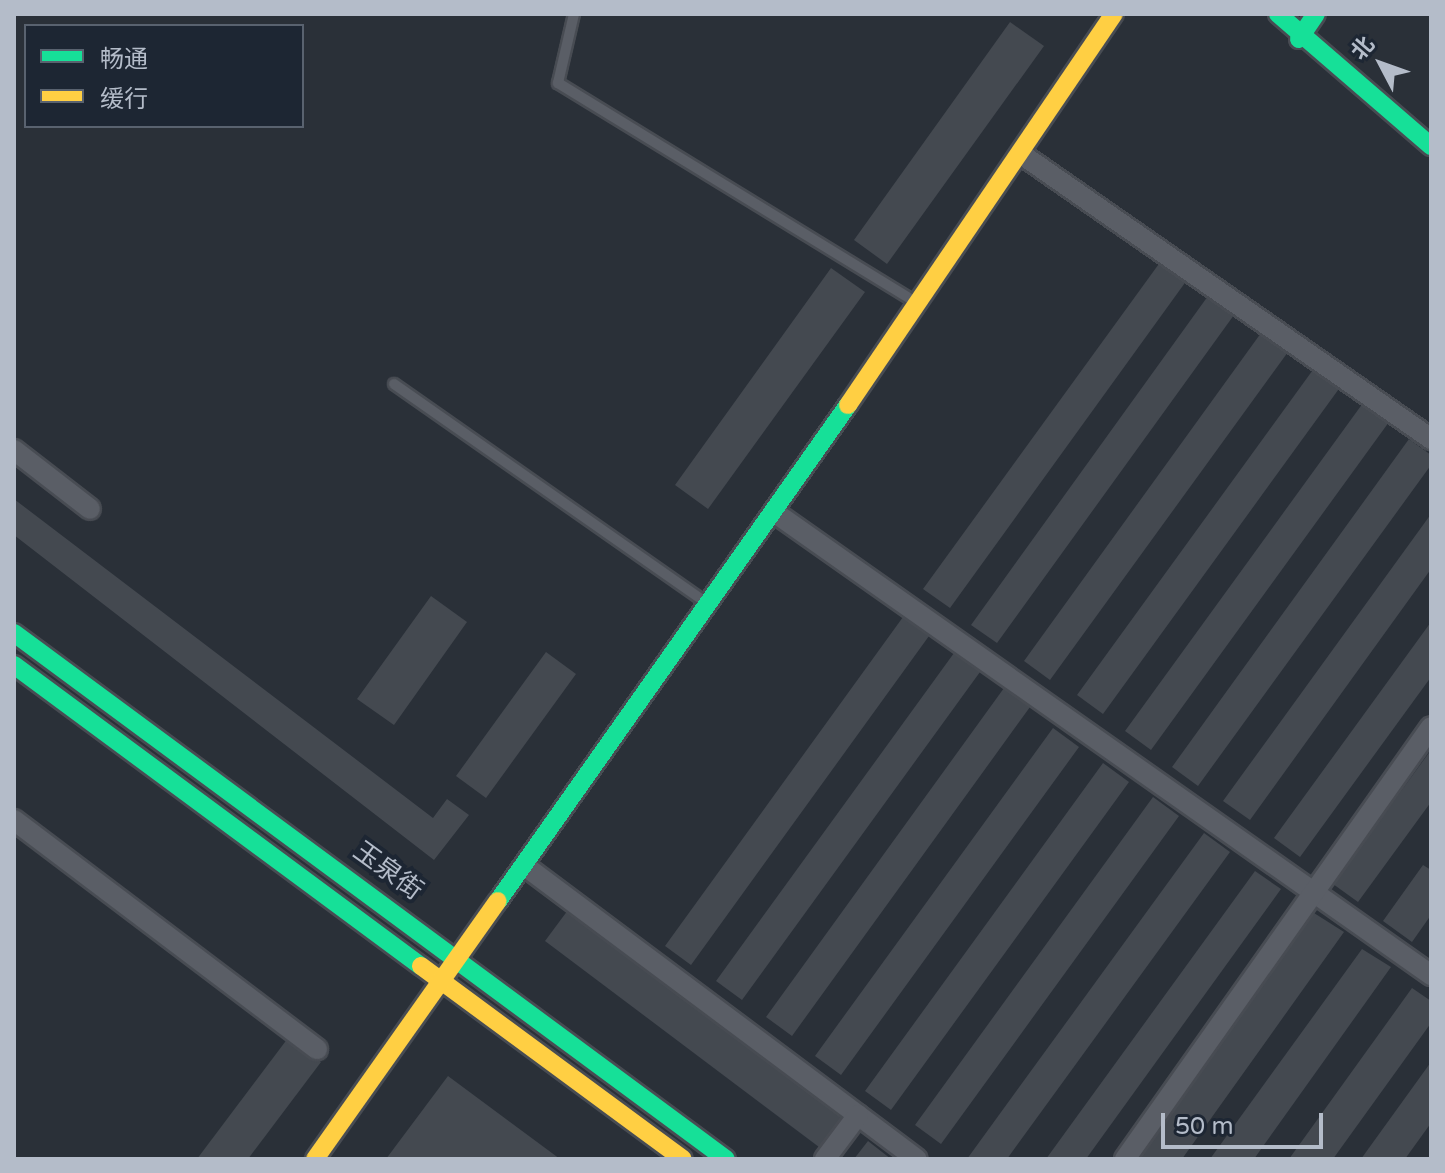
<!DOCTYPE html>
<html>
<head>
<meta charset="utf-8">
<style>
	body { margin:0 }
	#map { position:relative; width:1445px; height:1173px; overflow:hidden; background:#2a3038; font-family:"Varela Round","Noto Sans SC",sans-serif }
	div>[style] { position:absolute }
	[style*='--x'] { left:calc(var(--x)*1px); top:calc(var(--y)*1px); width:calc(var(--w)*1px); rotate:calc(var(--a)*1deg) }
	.building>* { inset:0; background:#444950 }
	.roads { filter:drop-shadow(2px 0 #484c53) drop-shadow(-2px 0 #484c53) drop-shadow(0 2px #484c53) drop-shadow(0 -2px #484c53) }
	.lane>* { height:10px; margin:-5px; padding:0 5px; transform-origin:5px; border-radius:5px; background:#5a5e66 }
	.street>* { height:20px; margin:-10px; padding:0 10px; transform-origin:10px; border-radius:10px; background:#5a5e66 }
	.fast>* { height:18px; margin:-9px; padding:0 9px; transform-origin:9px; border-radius:9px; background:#16e098 }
	.slow>* { height:18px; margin:-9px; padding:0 9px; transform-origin:9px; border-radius:9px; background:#ffcf43 }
	span { translate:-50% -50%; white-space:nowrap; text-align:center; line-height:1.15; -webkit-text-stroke:8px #1d2633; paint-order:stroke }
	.street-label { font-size:26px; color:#b4bcc9 }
	.frame { position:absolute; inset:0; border:16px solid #b4bcc9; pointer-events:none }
	.legend { position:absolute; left:24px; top:24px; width:280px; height:104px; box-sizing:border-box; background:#1d2633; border:2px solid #59626f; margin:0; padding:10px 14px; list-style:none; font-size:24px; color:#b4bcc9 }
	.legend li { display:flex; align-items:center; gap:16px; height:40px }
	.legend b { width:40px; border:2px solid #59626f }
	.north { position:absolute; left:1341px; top:24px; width:80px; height:80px; -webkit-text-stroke:6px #1d2633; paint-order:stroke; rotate:311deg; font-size:22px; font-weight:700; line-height:32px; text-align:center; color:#b4bcc9 }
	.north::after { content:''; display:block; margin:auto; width:28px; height:36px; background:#b4bcc9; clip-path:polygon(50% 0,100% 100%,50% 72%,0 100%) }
	.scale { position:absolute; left:1161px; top:1113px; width:162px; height:36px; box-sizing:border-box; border:4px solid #b4bcc9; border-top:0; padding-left:10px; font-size:24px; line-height:28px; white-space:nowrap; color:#b4bcc9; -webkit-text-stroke:6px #1d2633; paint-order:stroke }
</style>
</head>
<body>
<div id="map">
	<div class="building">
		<div style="clip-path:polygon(1010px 22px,1044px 46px,887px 264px,854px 240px)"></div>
		<div style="clip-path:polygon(1161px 261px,1187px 280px,950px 608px,923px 589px)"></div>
		<div style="clip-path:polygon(831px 268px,865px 292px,708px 509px,675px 485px)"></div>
		<div style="clip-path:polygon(1208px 296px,1234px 315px,997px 643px,971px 625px)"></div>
		<div style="clip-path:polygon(1261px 333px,1288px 352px,1050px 680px,1024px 661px)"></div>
		<div style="clip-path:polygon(1315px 367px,1341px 386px,1103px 714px,1077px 695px)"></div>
		<div style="clip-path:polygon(1363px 403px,1389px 422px,1151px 750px,1125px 731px)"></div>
		<div style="clip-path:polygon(1409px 439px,1431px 455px,1431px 465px,1198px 786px,1172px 767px)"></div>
		<div style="clip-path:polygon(14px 499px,433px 818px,447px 799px,469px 815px,434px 860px,14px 535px)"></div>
		<div style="clip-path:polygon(1431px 514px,1431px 569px,1250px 820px,1223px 801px)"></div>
		<div style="clip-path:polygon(431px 596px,467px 622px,394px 725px,357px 699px)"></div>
		<div style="clip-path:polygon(903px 617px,929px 636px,691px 965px,665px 946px)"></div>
		<div style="clip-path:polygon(1431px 622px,1431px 677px,1300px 857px,1274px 838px)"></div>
		<div style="clip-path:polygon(546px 652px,576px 674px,486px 798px,456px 776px)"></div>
		<div style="clip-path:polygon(954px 653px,980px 672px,742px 1000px,716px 981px)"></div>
		<div style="clip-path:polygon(1004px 688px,1030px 707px,792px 1036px,766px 1017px)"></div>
		<div style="clip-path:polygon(1053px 728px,1079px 747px,841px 1075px,815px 1056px)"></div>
		<div style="clip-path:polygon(1431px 750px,1431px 802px,1358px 902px,1333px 884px)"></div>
		<div style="clip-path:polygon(1103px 763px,1129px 782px,891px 1110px,865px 1091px)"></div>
		<div style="clip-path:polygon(1153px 797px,1179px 816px,941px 1144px,915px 1125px)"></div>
		<div style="clip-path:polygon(1204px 833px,1230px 852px,1007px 1159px,967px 1159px)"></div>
		<div style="clip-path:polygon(1423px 865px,1431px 870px,1431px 915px,1412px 942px,1383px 921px)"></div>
		<div style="clip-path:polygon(1255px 871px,1281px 889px,1086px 1159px,1046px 1159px)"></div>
		<div style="clip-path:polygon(568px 910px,843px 1116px,819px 1147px,545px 941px)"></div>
		<div style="clip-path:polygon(1314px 913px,1344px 932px,1182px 1159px,1137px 1159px)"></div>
		<div style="clip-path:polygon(1362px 949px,1391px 967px,1254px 1159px,1210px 1159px)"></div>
		<div style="clip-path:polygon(1412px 988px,1431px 1001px,1431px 1023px,1333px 1159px,1289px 1159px)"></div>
		<div style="clip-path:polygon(288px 1038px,321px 1062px,248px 1159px,197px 1159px)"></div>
		<div style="clip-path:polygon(1431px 1062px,1431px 1123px,1405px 1159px,1361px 1159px)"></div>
		<div style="clip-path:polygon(448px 1076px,560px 1159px,386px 1159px)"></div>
		<div style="clip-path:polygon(868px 1141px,891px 1159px,854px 1159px)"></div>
	</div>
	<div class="roads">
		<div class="lane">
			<div style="--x:574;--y:14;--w:71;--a:103.1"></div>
			<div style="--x:558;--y:83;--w:422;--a:31.5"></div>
			<div style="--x:394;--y:384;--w:382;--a:35"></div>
		</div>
		<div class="street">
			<div style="--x:1024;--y:156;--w:496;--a:34.8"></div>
			<div style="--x:14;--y:450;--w:96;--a:37.8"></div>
			<div style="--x:774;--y:512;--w:804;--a:35.17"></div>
			<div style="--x:14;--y:820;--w:380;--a:37.1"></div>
			<div style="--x:525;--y:866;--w:489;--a:36.8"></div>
			<div style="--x:825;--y:1159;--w:55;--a:-53.1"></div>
			<div style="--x:1125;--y:1159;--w:529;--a:-54.69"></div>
		</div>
		<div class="fast">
			<div style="--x:1278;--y:14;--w:202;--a:40.8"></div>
			<div style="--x:1299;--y:39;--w:30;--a:-56"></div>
			<div style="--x:14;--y:633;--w:885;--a:36.46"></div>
			<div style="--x:14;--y:665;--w:506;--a:36.49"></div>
			<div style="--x:498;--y:901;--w:607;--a:-54.79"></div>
		</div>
		<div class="slow">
			<div style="--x:848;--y:405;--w:473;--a:-55.8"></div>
			<div style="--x:421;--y:966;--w:325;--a:36.4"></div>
			<div style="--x:315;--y:1159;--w:316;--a:-54.7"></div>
		</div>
	</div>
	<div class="street-label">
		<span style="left:388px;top:871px;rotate:36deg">玉泉街</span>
	</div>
	<div class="frame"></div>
	<ul class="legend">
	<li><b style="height:10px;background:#16e098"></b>畅通</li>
	<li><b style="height:10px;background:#ffcf43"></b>缓行</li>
	</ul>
	<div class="north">北</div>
	<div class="scale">50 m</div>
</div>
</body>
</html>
